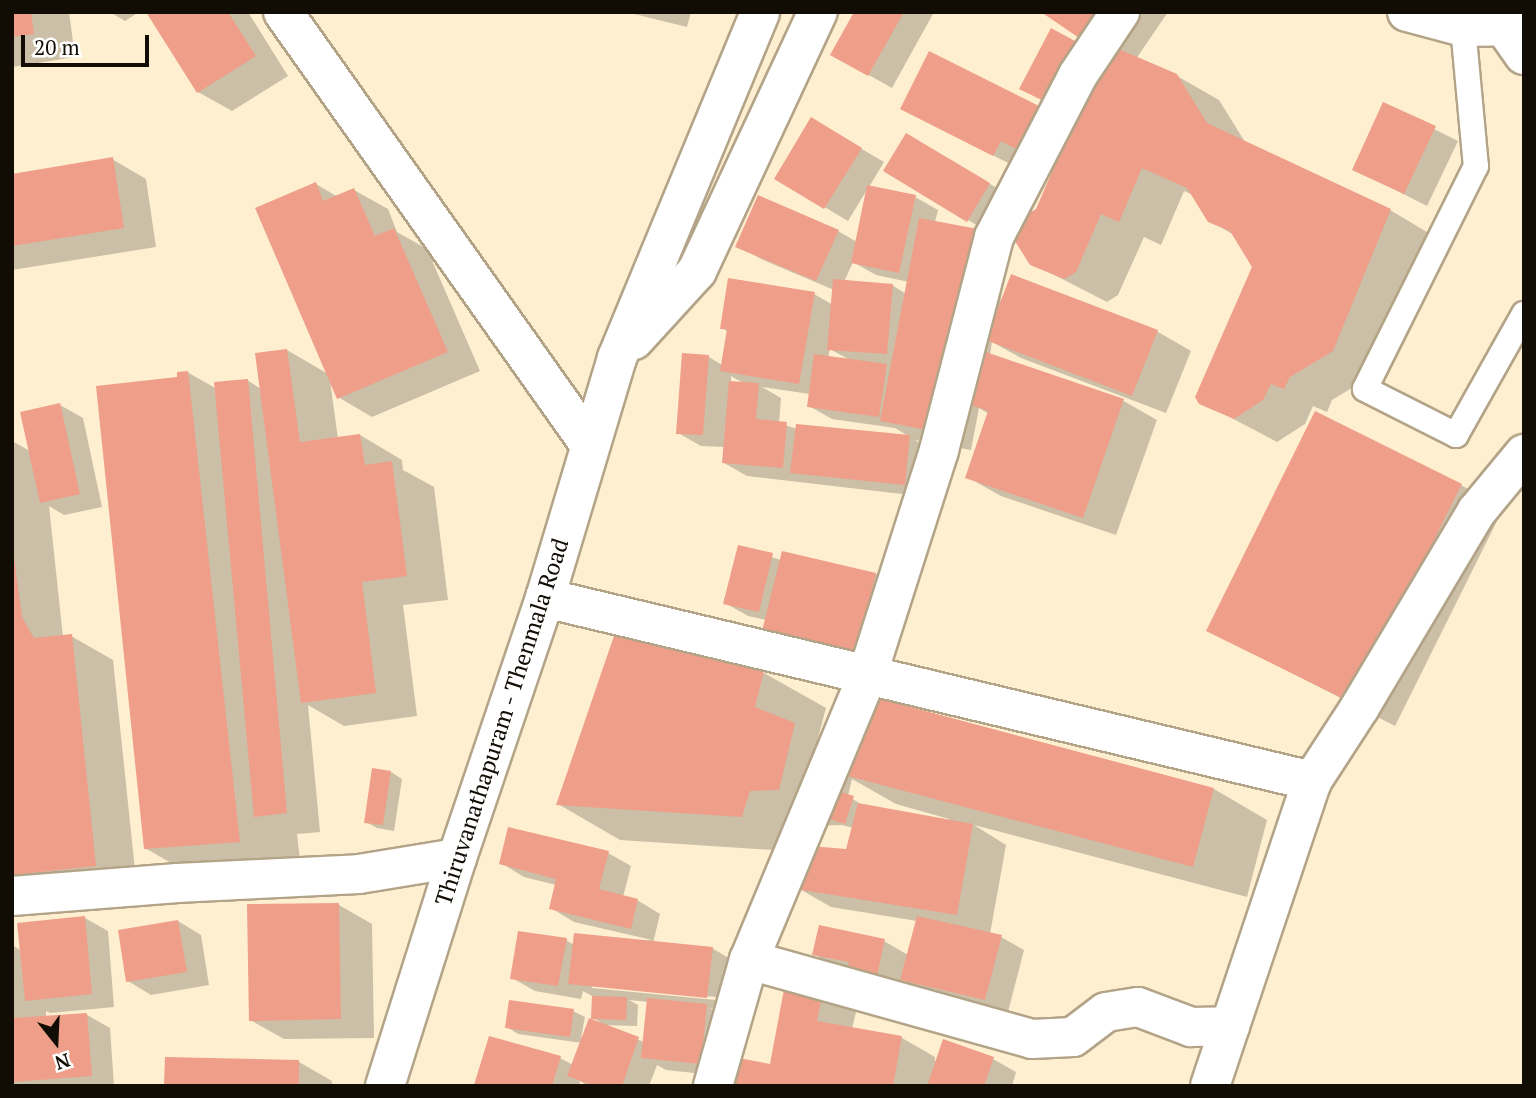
<!DOCTYPE html>
<html>
<head>
<meta charset="utf-8">
<style>
	body { margin:0 }
	#map { position:relative; width:1536px; height:1098px; overflow:hidden; background:#ffefd1; font-family:"PT Serif",serif }
	div>[style] { position:absolute }
	[style*='--x'] { left:calc(var(--x)*1px); top:calc(var(--y)*1px); width:calc(var(--w)*1px); rotate:calc(var(--a)*1deg) }
	.shadow>* { inset:0; background:#0003 }
	.building>* { inset:0; background:#ee9e89 }
	.roads { filter:drop-shadow(2px 0 #b3a488) drop-shadow(-2px 0 #b3a488) drop-shadow(0 2px #b3a488) drop-shadow(0 -2px #b3a488) }
	.lane>* { height:24px; margin:-12px; padding:0 12px; transform-origin:12px; border-radius:12px; background:#fff }
	.street>* { height:38px; margin:-19px; padding:0 19px; transform-origin:19px; border-radius:19px; background:#fff }
	.primary>* { height:38px; margin:-19px; padding:0 19px; transform-origin:19px; border-radius:19px; background:#fff }
	span { translate:-50% -50%; white-space:nowrap; text-align:center; line-height:1.15; -webkit-text-stroke:7px #fff; paint-order:stroke }
	.street-label { font-size:23px; color:#120d04 }
	.frame { position:absolute; inset:0; border:14px solid #120d04; pointer-events:none }
	.north { position:absolute; left:21px; top:1007px; width:70px; height:70px; -webkit-text-stroke:5px #fff; paint-order:stroke; rotate:162deg; font-size:19px; font-weight:700; line-height:28px; text-align:center; color:#120d04 }
	.north::after { content:''; display:block; margin:auto; width:24px; height:32px; background:#120d04; clip-path:polygon(50% 0,100% 100%,50% 72%,0 100%) }
	.scale { position:absolute; left:21px; top:35px; width:128px; height:32px; box-sizing:border-box; border:4px solid #120d04; border-top:0; padding-left:9px; font-size:21px; line-height:24px; white-space:nowrap; color:#120d04; -webkit-text-stroke:5px #fff; paint-order:stroke }
</style>
</head>
<body>
<div id="map">
	<div class="shadow">
		<div style="clip-path:polygon(12px 12px,69px 12px,75px 57px,12px 67px)"></div>
		<div style="clip-path:polygon(110px 12px,139px 12px,125px 21px)"></div>
		<div style="clip-path:polygon(148px 12px,248px 12px,288px 76px,232px 111px,198px 92px)"></div>
		<div style="clip-path:polygon(626px 12px,691px 12px,687px 27px)"></div>
		<div style="clip-path:polygon(856px 12px,934px 12px,892px 88px,833px 55px)"></div>
		<div style="clip-path:polygon(1044px 12px,1168px 12px,1136px 59px,1177px 76px,1219px 100px,1245px 142px,1390px 210px,1432px 235px,1375px 374px,1332px 400px,1327px 412px,1313px 406px,1305px 424px,1277px 442px,1201px 402px,1254px 267px,1234px 235px,1210px 221px,1193px 195px,1184px 191px,1161px 245px,1144px 237px,1118px 295px,1107px 302px,1031px 263px,1037px 210px,1055px 169px,1034px 159px,1027px 173px,902px 108px,1050px 114px,1085px 48px,1106px 52px)"></div>
		<div style="clip-path:polygon(1384px 104px,1458px 141px,1427px 206px,1354px 169px)"></div>
		<div style="clip-path:polygon(evenodd,812px 120px,884px 162px,869px 187px,915px 197px,938px 210px,935px 222px,1010px 249px,1000px 302px,1012px 276px,1158px 332px,1191px 351px,1166px 413px,1021px 358px,992px 342px,990px 355px,1120px 399px,1157px 420px,1116px 535px,1001px 496px,967px 477px,989px 414px,979px 408px,971px 450px,915px 440px,932px 450px,928px 497px,747px 476px,724px 463px,725px 447px,701px 446px,678px 433px,709px 357px,722px 365px,728px 332px,722px 328px,814px 294px,833px 305px,834px 290px,761px 259px,738px 246px,838px 231px,857px 242px,868px 188px,848px 221px,776px 178px,812px 120px,853px 262px,876px 275px,909px 282px,906px 294px,892px 285px,844px 282px,853px 262px,812px 120px,830px 349px,837px 353px,850px 360px,828px 358px,830px 349px,812px 120px,731px 376px,745px 384px,731px 383px,731px 376px,812px 120px,762px 387px,810px 394px,809px 406px,832px 419px,895px 428px,910px 437px,797px 426px,797px 429px,779px 423px,781px 398px,762px 387px)"></div>
		<div style="clip-path:polygon(907px 135px,1012px 197px,990px 233px,885px 171px)"></div>
		<div style="clip-path:polygon(112px 159px,146px 179px,156px 247px,12px 270px,12px 175px)"></div>
		<div style="clip-path:polygon(316px 184px,338px 197px,354px 190px,388px 209px,397px 232px,427px 249px,480px 371px,372px 417px,338px 397px,330px 380px,338px 439px,360px 435px,402px 460px,403px 470px,434px 487px,448px 600px,403px 605px,417px 716px,344px 726px,308px 705px,320px 832px,297px 834px,302px 877px,208px 884px,145px 848px,179px 378px,187px 372px,217px 389px,247px 380px,261px 389px,287px 350px,328px 374px)"></div>
		<div style="clip-path:polygon(60px 405px,83px 418px,102px 507px,64px 515px,49px 506px,63px 637px,71px 636px,113px 660px,137px 889px,12px 902px,12px 441px,30px 451px)"></div>
		<div style="clip-path:polygon(1461px 485px,1503px 509px,1395px 726px,1208px 630px)"></div>
		<div style="clip-path:polygon(739px 547px,781px 560px,876px 574px,898px 588px,880px 664px,787px 643px,766px 620px,748px 616px,725px 603px)"></div>
		<div style="clip-path:polygon(evenodd,764px 673px,826px 708px,818px 738px,847px 755px,1214px 789px,1267px 820px,1247px 897px,974px 825px,1006px 845px,990px 934px,1001px 937px,1024px 950px,1008px 1012px,925px 992px,902px 979px,897px 1002px,814px 954px,884px 941px,908px 955px,917px 921px,831px 907px,798px 888px,847px 851px,853px 828px,842px 825px,812px 826px,804px 852px,620px 840px,558px 804px,764px 673px,852px 779px,896px 804px,949px 819px,949px 821px,864px 806px,848px 796px,852px 779px)"></div>
		<div style="clip-path:polygon(391px 772px,402px 779px,394px 831px,377px 828px,366px 822px)"></div>
		<div style="clip-path:polygon(evenodd,608px 853px,631px 866px,623px 897px,637px 900px,660px 914px,653px 943px,712px 948px,735px 962px,730px 1010px,710px 1008px,730px 1019px,723px 1076px,666px 1070px,657px 1065px,649px 1086px,588px 1086px,580px 1081px,579px 1086px,478px 1086px,490px 1038px,560px 1058px,573px 1065px,582px 1043px,518px 1034px,507px 1027px,573px 1011px,585px 1017px,581px 1038px,600px 1022px,593px 1018px,594px 997px,583px 991px,581px 999px,535px 991px,512px 978px,566px 940px,574px 945px,652px 940px,574px 922px,551px 908px,556px 885px,524px 877px,501px 863px,608px 853px,592px 985px,716px 997px,716px 1000px,592px 988px,592px 985px,608px 853px,629px 1000px,649px 1002px,644px 1042px,602px 1025px,637px 1026px,638px 1005px,629px 1000px)"></div>
		<div style="clip-path:polygon(339px 905px,372px 924px,374px 1038px,284px 1039px,250px 1020px)"></div>
		<div style="clip-path:polygon(85px 918px,108px 931px,114px 1007px,50px 1013px,46px 1011px,46px 1017px,87px 1015px,110px 1028px,114px 1086px,12px 1086px,12px 945px,22px 951px)"></div>
		<div style="clip-path:polygon(178px 921px,201px 935px,209px 985px,151px 995px,128px 981px)"></div>
		<div style="clip-path:polygon(823px 993px,856px 1012px,852px 1029px,902px 1038px,935px 1057px,935px 1068px,944px 1042px,993px 1059px,1016px 1072px,1012px 1086px,729px 1086px,771px 1066px)"></div>
		<div style="clip-path:polygon(299px 1062px,332px 1081px,332px 1086px,166px 1086px)"></div>
	</div>
	<div class="building">
		<div style="clip-path:polygon(12px 12px,31px 12px,34px 34px,12px 37px)"></div>
		<div style="clip-path:polygon(146px 12px,228px 12px,256px 56px,197px 93px)"></div>
		<div style="clip-path:polygon(854px 12px,904px 12px,868px 76px,830px 55px)"></div>
		<div style="clip-path:polygon(1041px 12px,1110px 12px,1088px 44px)"></div>
		<div style="clip-path:polygon(1051px 28px,1086px 47px,1054px 106px,1019px 89px)"></div>
		<div style="clip-path:polygon(1107px 44px,1177px 74px,1207px 123px,1391px 209px,1333px 351px,1290px 377px,1284px 389px,1271px 384px,1263px 400px,1234px 419px,1199px 404px,1195px 397px,1252px 267px,1230px 231px,1208px 222px,1187px 188px,1142px 168px,1119px 222px,1101px 214px,1076px 272px,1064px 279px,1030px 265px,1006px 227px,1036px 209px)"></div>
		<div style="clip-path:polygon(929px 51px,1051px 112px,1029px 156px,1001px 141px,993px 156px,900px 109px)"></div>
		<div style="clip-path:polygon(1383px 102px,1436px 126px,1404px 194px,1352px 170px)"></div>
		<div style="clip-path:polygon(811px 117px,862px 148px,824px 209px,774px 179px)"></div>
		<div style="clip-path:polygon(906px 133px,990px 183px,967px 222px,883px 171px)"></div>
		<div style="clip-path:polygon(113px 157px,124px 228px,12px 246px,12px 174px)"></div>
		<div style="clip-path:polygon(316px 182px,323px 201px,354px 188px,375px 236px,394px 228px,448px 352px,337px 399px,255px 208px)"></div>
		<div style="clip-path:polygon(867px 185px,916px 195px,899px 273px,851px 263px)"></div>
		<div style="clip-path:polygon(758px 195px,839px 230px,816px 281px,735px 247px)"></div>
		<div style="clip-path:polygon(919px 218px,978px 229px,938px 432px,880px 421px)"></div>
		<div style="clip-path:polygon(1011px 274px,1158px 330px,1132px 396px,986px 340px)"></div>
		<div style="clip-path:polygon(728px 278px,815px 292px,799px 384px,720px 371px,727px 329px,720px 329px)"></div>
		<div style="clip-path:polygon(833px 279px,893px 284px,887px 354px,827px 350px)"></div>
		<div style="clip-path:polygon(287px 349px,300px 442px,360px 434px,365px 465px,392px 461px,407px 576px,362px 582px,376px 693px,301px 703px,255px 353px)"></div>
		<div style="clip-path:polygon(986px 352px,1124px 399px,1083px 518px,965px 478px,988px 411px,968px 404px)"></div>
		<div style="clip-path:polygon(682px 353px,709px 355px,703px 435px,676px 434px)"></div>
		<div style="clip-path:polygon(814px 354px,887px 364px,879px 417px,807px 407px)"></div>
		<div style="clip-path:polygon(188px 371px,240px 842px,144px 849px,96px 386px,177px 377px,177px 372px)"></div>
		<div style="clip-path:polygon(248px 379px,287px 813px,254px 817px,214px 382px)"></div>
		<div style="clip-path:polygon(729px 381px,759px 383px,756px 419px,787px 422px,783px 468px,722px 463px)"></div>
		<div style="clip-path:polygon(60px 403px,80px 494px,40px 503px,20px 412px)"></div>
		<div style="clip-path:polygon(1315px 411px,1462px 484px,1352px 703px,1206px 631px)"></div>
		<div style="clip-path:polygon(796px 424px,910px 435px,905px 485px,790px 473px)"></div>
		<div style="clip-path:polygon(12px 542px,22px 617px,34px 638px,72px 634px,96px 866px,12px 875px)"></div>
		<div style="clip-path:polygon(738px 545px,773px 553px,759px 612px,723px 604px)"></div>
		<div style="clip-path:polygon(782px 551px,876px 573px,857px 652px,762px 631px)"></div>
		<div style="clip-path:polygon(616px 630px,764px 671px,755px 707px,795px 723px,779px 790px,750px 791px,742px 817px,556px 805px)"></div>
		<div style="clip-path:polygon(862px 694px,1214px 788px,1193px 867px,840px 774px)"></div>
		<div style="clip-path:polygon(372px 768px,391px 771px,383px 825px,364px 823px)"></div>
		<div style="clip-path:polygon(825px 787px,854px 796px,845px 824px,816px 815px)"></div>
		<div style="clip-path:polygon(858px 803px,973px 824px,957px 915px,796px 889px,810px 846px,846px 849px)"></div>
		<div style="clip-path:polygon(508px 827px,609px 851px,599px 889px,638px 899px,631px 929px,549px 909px,556px 879px,499px 864px)"></div>
		<div style="clip-path:polygon(339px 903px,341px 1019px,249px 1021px,247px 904px)"></div>
		<div style="clip-path:polygon(85px 916px,92px 994px,25px 1001px,17px 923px)"></div>
		<div style="clip-path:polygon(917px 916px,1002px 935px,985px 1000px,900px 980px)"></div>
		<div style="clip-path:polygon(178px 920px,187px 972px,126px 982px,118px 930px)"></div>
		<div style="clip-path:polygon(819px 925px,885px 939px,874px 990px,843px 983px,849px 962px,812px 955px)"></div>
		<div style="clip-path:polygon(518px 931px,567px 938px,558px 986px,510px 979px)"></div>
		<div style="clip-path:polygon(574px 933px,713px 947px,707px 998px,568px 984px)"></div>
		<div style="clip-path:polygon(785px 984px,823px 991px,817px 1021px,902px 1036px,893px 1086px,727px 1086px,733px 1057px,770px 1064px)"></div>
		<div style="clip-path:polygon(592px 996px,627px 997px,626px 1020px,591px 1019px)"></div>
		<div style="clip-path:polygon(647px 998px,707px 1004px,701px 1064px,641px 1058px)"></div>
		<div style="clip-path:polygon(509px 1000px,574px 1009px,570px 1037px,505px 1028px)"></div>
		<div style="clip-path:polygon(87px 1013px,92px 1076px,12px 1082px,12px 1018px)"></div>
		<div style="clip-path:polygon(589px 1018px,639px 1037px,622px 1086px,595px 1086px,567px 1076px)"></div>
		<div style="clip-path:polygon(489px 1036px,561px 1056px,552px 1086px,474px 1085px)"></div>
		<div style="clip-path:polygon(943px 1039px,994px 1057px,984px 1086px,927px 1086px)"></div>
		<div style="clip-path:polygon(165px 1057px,299px 1060px,299px 1086px,164px 1086px)"></div>
	</div>
	<div class="roads">
		<div class="lane">
			<div style="--x:1463;--y:27;--w:140;--a:84.7"></div>
			<div style="--x:1476;--y:166;--w:249;--a:116.5"></div>
			<div style="--x:1365;--y:389;--w:102;--a:26.8"></div>
			<div style="--x:1456;--y:435;--w:139;--a:-60.7"></div>
		</div>
		<div class="street">
			<div style="--x:283;--y:12;--w:531;--a:54.66"></div>
			<div style="--x:1505;--y:28;--w:33;--a:55"></div>
			<div style="--x:545;--y:598;--w:789;--a:13.42"></div>
			<div style="--x:12;--y:896;--w:166;--a:-4.5"></div>
			<div style="--x:177;--y:883;--w:182;--a:-2.8"></div>
			<div style="--x:359;--y:874;--w:99;--a:-9.3"></div>
			<div style="--x:749;--y:960;--w:294;--a:15.6"></div>
			<div style="--x:1032;--y:1039;--w:41;--a:-2.8"></div>
			<div style="--x:1073;--y:1037;--w:41;--a:-37.1"></div>
			<div style="--x:1106;--y:1012;--w:32;--a:-9"></div>
			<div style="--x:1138;--y:1007;--w:57;--a:20.7"></div>
			<div style="--x:1191;--y:1027;--w:39;--a:-1"></div>
			<div style="--x:1230;--y:1026;--w:258;--a:-71.5"></div>
			<div style="--x:1312;--y:781;--w:88;--a:-57"></div>
			<div style="--x:1360;--y:707;--w:228;--a:-59.2"></div>
			<div style="--x:1477;--y:511;--w:74;--a:-50.5"></div>
			<div style="--x:713;--y:1086;--w:131;--a:-74.1"></div>
			<div style="--x:749;--y:960;--w:308;--a:-67.4"></div>
			<div style="--x:867;--y:676;--w:237;--a:-72.3"></div>
			<div style="--x:939;--y:450;--w:220;--a:-75.5"></div>
			<div style="--x:994;--y:237;--w:182;--a:-62.6"></div>
			<div style="--x:1078;--y:75;--w:76;--a:-56.3"></div>
			<div style="--x:1210;--y:1086;--w:63;--a:-71.6"></div>
		</div>
		<div class="primary">
			<div style="--x:1407;--y:12;--w:58;--a:15"></div>
			<div style="--x:1463;--y:27;--w:61;--a:-0.9"></div>
			<div style="--x:634;--y:340;--w:93;--a:-47.6"></div>
			<div style="--x:697;--y:271;--w:286;--a:-65"></div>
			<div style="--x:385;--y:1086;--w:239;--a:-72.5"></div>
			<div style="--x:457;--y:858;--w:274;--a:-71.3"></div>
			<div style="--x:545;--y:598;--w:251;--a:-73.3"></div>
			<div style="--x:617;--y:358;--w:374;--a:-67.5"></div>
		</div>
	</div>
	<div class="street-label">
		<span style="left:502px;top:722px;rotate:-72deg">Thiruvanathapuram - Thenmala Road</span>
	</div>
	<div class="frame"></div>
	<div class="north">N</div>
	<div class="scale">20 m</div>
</div>
</body>
</html>
